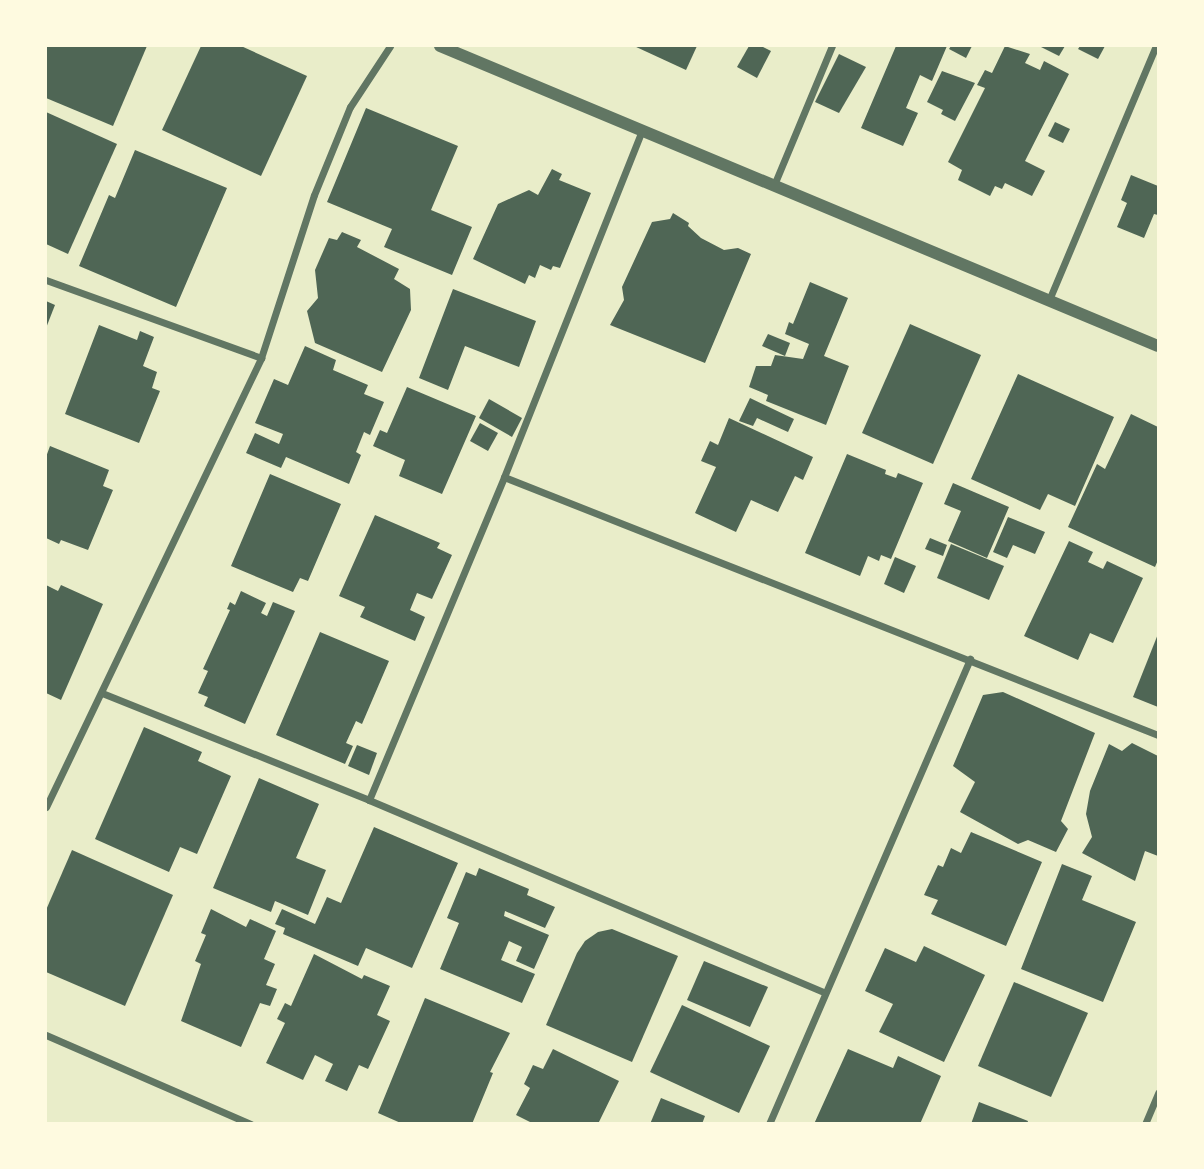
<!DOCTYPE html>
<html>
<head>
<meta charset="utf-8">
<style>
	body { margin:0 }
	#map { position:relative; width:1204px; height:1169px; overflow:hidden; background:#e9edc9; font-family:"Fira Sans Condensed",sans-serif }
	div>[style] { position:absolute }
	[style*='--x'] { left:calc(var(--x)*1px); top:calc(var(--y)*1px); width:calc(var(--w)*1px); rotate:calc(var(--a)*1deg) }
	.building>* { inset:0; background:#4f6655 }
	.minor>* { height:7px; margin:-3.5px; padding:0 3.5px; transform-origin:3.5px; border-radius:3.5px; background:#617663 }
	.tertiary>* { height:12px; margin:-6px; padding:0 6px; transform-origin:6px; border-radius:6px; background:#617663 }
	span { translate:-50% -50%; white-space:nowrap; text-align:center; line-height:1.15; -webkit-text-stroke:6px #fefae0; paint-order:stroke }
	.frame { position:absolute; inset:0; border:47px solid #fefae0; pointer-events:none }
</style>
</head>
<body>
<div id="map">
	<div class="building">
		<div style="clip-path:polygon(46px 46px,147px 46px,113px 126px,46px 98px)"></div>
		<div style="clip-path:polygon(201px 46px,241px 46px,307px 76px,261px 176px,162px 130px)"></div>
		<div style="clip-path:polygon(634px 46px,697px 46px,686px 70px)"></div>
		<div style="clip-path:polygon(749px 46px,761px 46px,771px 51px,757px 78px,737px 67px)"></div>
		<div style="clip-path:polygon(896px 46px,947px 46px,932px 81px,920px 75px,906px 108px,918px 113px,903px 146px,861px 128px)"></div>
		<div style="clip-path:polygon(951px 46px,972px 46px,966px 58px,949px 49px)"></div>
		<div style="clip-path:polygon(1005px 46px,1030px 54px,1025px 63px,1040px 70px,1044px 61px,1069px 74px,1025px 161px,1045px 171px,1032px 196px,1005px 183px,1002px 189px,995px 186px,990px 196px,958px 180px,962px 170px,948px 162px,985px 88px,977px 85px,985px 70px,992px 73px)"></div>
		<div style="clip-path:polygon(1039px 46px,1065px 46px,1059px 56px)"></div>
		<div style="clip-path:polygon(1080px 46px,1105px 46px,1098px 59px,1078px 49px)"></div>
		<div style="clip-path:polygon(839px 54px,866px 67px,839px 113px,815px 102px)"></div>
		<div style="clip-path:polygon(942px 71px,975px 83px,955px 121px,941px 114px,943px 110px,927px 102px)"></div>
		<div style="clip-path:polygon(366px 108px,458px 146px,431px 210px,472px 227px,452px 275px,384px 247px,392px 229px,327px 202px)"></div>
		<div style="clip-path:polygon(46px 112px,117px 144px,68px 254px,46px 244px)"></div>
		<div style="clip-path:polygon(1055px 122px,1070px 129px,1063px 143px,1048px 136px)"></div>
		<div style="clip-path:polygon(135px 150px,227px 188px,176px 307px,79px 266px,109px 195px,115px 198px)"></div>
		<div style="clip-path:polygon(552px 169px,562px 174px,559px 180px,591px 193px,560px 268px,553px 266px,551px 270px,540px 265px,535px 278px,529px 275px,525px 284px,473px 259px,498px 204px,529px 190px,538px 195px)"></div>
		<div style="clip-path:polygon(1131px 175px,1158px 186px,1158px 215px,1154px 214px,1144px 238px,1117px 227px,1127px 203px,1121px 200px)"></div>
		<div style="clip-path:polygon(673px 213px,689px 223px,688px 226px,701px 238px,724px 250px,738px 248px,751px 254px,705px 363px,610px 325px,624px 300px,622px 287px,652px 222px,670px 219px)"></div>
		<div style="clip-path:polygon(342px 232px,361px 240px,357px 247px,399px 269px,394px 279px,410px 289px,411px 310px,382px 372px,315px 343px,307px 311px,318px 298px,315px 270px,329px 238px,337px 240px)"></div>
		<div style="clip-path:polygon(810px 282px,848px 298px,824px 356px,849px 366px,826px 425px,766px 401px,768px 395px,749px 387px,756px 366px,771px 366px,775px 355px,803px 359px,809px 344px,785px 334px,789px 322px,793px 324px)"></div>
		<div style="clip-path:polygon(453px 289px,536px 321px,519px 367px,465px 346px,448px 390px,419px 378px)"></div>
		<div style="clip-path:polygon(46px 301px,55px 305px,46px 328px)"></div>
		<div style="clip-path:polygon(910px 324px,981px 355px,933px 464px,862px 433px)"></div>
		<div style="clip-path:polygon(99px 325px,137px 340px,140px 331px,154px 337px,143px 366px,157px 372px,152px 388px,160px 391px,139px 443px,65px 414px)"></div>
		<div style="clip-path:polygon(768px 334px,790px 343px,785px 356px,762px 346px)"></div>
		<div style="clip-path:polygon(305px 346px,336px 360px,333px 370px,368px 385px,364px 394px,384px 402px,370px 435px,364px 432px,356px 452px,361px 455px,349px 484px,286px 457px,281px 468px,246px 453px,255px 433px,279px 444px,283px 434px,255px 423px,274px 379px,288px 385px)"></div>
		<div style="clip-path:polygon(1018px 374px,1114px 417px,1075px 506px,1048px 494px,1040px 510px,971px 479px)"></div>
		<div style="clip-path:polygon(407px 387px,476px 416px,442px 494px,399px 476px,405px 460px,373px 446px,380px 430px,387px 433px)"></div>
		<div style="clip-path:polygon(750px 398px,794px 419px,788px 432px,757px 418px,753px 426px,739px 421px)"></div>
		<div style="clip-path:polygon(489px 399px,522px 418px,512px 437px,479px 418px)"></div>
		<div style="clip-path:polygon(1131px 414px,1158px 427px,1158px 560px,1155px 567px,1068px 527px,1097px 464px,1105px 469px)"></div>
		<div style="clip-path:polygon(729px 418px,813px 457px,803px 480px,795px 476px,778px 512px,751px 500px,736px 532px,695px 513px,716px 467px,701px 461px,710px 441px,718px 445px)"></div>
		<div style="clip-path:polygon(480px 423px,498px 433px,488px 451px,470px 441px)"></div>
		<div style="clip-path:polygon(50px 446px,109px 470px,103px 486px,113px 490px,88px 550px,61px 540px,59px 544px,46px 538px,46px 457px)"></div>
		<div style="clip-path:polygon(847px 454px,886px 470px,885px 474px,896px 478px,898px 473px,923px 483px,891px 559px,881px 555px,879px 561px,868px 556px,860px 576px,805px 553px)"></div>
		<div style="clip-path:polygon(270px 474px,341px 504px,308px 581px,300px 578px,293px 592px,231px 566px)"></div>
		<div style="clip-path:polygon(953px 483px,1009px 507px,987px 558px,948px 541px,961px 511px,944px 504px)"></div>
		<div style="clip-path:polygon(375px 515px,440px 543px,437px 548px,452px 555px,432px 599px,417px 593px,410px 610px,425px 617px,415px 641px,360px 617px,365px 607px,339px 596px)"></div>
		<div style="clip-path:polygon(1008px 517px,1045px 532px,1035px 554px,1013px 545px,1007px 558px,993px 552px)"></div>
		<div style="clip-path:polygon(930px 538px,947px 545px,943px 556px,925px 549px)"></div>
		<div style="clip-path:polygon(1069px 541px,1093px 552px,1088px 562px,1103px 569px,1107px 561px,1143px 578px,1113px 643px,1090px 633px,1078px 660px,1024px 636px)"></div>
		<div style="clip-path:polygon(951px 544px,1004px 566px,989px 600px,937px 578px)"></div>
		<div style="clip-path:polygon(895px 557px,916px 566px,904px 593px,884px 584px)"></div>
		<div style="clip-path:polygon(46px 585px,58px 591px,61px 585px,103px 604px,61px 700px,46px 693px)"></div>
		<div style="clip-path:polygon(241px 591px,266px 603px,261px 613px,267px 616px,273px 602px,295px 611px,245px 724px,204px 706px,208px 697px,198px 693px,208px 671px,203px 669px,230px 610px,227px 609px,230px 602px,235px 605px)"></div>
		<div style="clip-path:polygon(320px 632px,389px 661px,362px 724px,356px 721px,346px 743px,353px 746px,345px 764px,276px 735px)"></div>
		<div style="clip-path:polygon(1158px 634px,1158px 707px,1133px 697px)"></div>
		<div style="clip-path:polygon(1003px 692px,1095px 733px,1061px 821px,1068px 829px,1056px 852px,1028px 840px,1018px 844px,960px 812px,975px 782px,953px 766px,983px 695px)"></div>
		<div style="clip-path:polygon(144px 727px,202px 752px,198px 761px,231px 776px,197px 854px,180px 847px,169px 872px,95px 839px)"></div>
		<div style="clip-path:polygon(1132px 743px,1158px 756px,1158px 856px,1145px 851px,1135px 881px,1082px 853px,1092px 837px,1086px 814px,1090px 791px,1109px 744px,1122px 751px)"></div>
		<div style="clip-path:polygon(357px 745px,377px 753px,369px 775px,348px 766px)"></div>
		<div style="clip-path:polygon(259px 778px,319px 804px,296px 858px,326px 870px,308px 915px,275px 901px,271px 912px,213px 888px)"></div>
		<div style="clip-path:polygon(374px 827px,458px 863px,412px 968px,366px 948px,358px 966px,283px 934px,285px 928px,275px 924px,282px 909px,315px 924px,327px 897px,341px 903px)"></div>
		<div style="clip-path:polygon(971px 832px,1042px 862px,1006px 946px,931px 914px,938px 900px,924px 895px,938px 865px,943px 867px,951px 848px,961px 853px)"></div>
		<div style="clip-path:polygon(72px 850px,173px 895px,125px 1006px,46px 972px,46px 910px)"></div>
		<div style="clip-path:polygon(1062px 864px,1092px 876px,1082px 900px,1136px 922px,1103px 1002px,1021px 969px)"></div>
		<div style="clip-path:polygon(479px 868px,529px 889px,527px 895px,555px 907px,545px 928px,505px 911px,504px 916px,549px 935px,534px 969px,516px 961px,522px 947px,509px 941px,501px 960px,535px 974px,522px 1003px,440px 969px,459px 923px,447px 918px,466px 872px,476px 876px)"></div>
		<div style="clip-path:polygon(211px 909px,246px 927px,250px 919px,276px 931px,264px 959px,275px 964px,266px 985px,277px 989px,270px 1006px,260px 1003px,241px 1047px,181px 1021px,201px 964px,195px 961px,206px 935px,201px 933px)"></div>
		<div style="clip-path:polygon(612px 929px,678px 956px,632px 1062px,546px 1025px,577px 953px,585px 941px,598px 932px)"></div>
		<div style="clip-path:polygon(924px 946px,985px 975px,944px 1062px,879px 1032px,893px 1004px,865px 991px,885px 948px,916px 962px)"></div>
		<div style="clip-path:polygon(314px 954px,362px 979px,364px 975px,390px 986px,377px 1015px,390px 1021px,368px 1069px,359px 1065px,347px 1091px,325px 1081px,333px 1064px,315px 1055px,303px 1080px,266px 1063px,285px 1023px,277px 1019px,285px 1003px,291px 1006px)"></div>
		<div style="clip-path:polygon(704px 961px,768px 987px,750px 1027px,687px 1000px)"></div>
		<div style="clip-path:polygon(1014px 982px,1088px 1013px,1051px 1097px,978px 1066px)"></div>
		<div style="clip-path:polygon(425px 998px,510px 1033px,490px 1072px,493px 1073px,472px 1124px,403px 1124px,378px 1113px)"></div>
		<div style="clip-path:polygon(682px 1005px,770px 1046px,739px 1113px,650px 1072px)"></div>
		<div style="clip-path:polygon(553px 1049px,619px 1081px,598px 1124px,534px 1124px,516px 1115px,530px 1088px,524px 1084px,533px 1065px,543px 1069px)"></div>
		<div style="clip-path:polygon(848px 1049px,893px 1068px,898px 1056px,941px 1076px,920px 1124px,814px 1124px)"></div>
		<div style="clip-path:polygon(661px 1098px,705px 1116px,702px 1124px,650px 1124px)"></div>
		<div style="clip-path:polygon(979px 1102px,1028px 1121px,1027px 1124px,971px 1124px)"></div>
	</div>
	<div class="minor">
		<div style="--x:774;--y:185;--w:151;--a:-67.4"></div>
		<div style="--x:46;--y:280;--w:229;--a:19.9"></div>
		<div style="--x:1049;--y:300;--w:276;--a:-67.2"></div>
		<div style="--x:504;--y:477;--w:703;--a:21.53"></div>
		<div style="--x:102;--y:693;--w:288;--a:21.8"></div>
		<div style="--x:369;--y:800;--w:495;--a:22.9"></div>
		<div style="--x:369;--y:800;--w:350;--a:-67.3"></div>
		<div style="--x:504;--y:477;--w:373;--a:-68.3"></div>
		<div style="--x:46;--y:807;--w:498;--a:-64.4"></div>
		<div style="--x:261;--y:358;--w:171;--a:-72"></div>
		<div style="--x:314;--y:195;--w:95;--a:-67.8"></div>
		<div style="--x:350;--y:107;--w:73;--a:-56.7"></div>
		<div style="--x:46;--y:1035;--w:223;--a:23.5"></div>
		<div style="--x:769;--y:1124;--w:507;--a:-66.62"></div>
		<div style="--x:1145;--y:1124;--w:34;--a:-67"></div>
	</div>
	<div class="tertiary">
		<div style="--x:440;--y:46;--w:778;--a:22.68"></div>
	</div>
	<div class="frame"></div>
</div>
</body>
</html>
